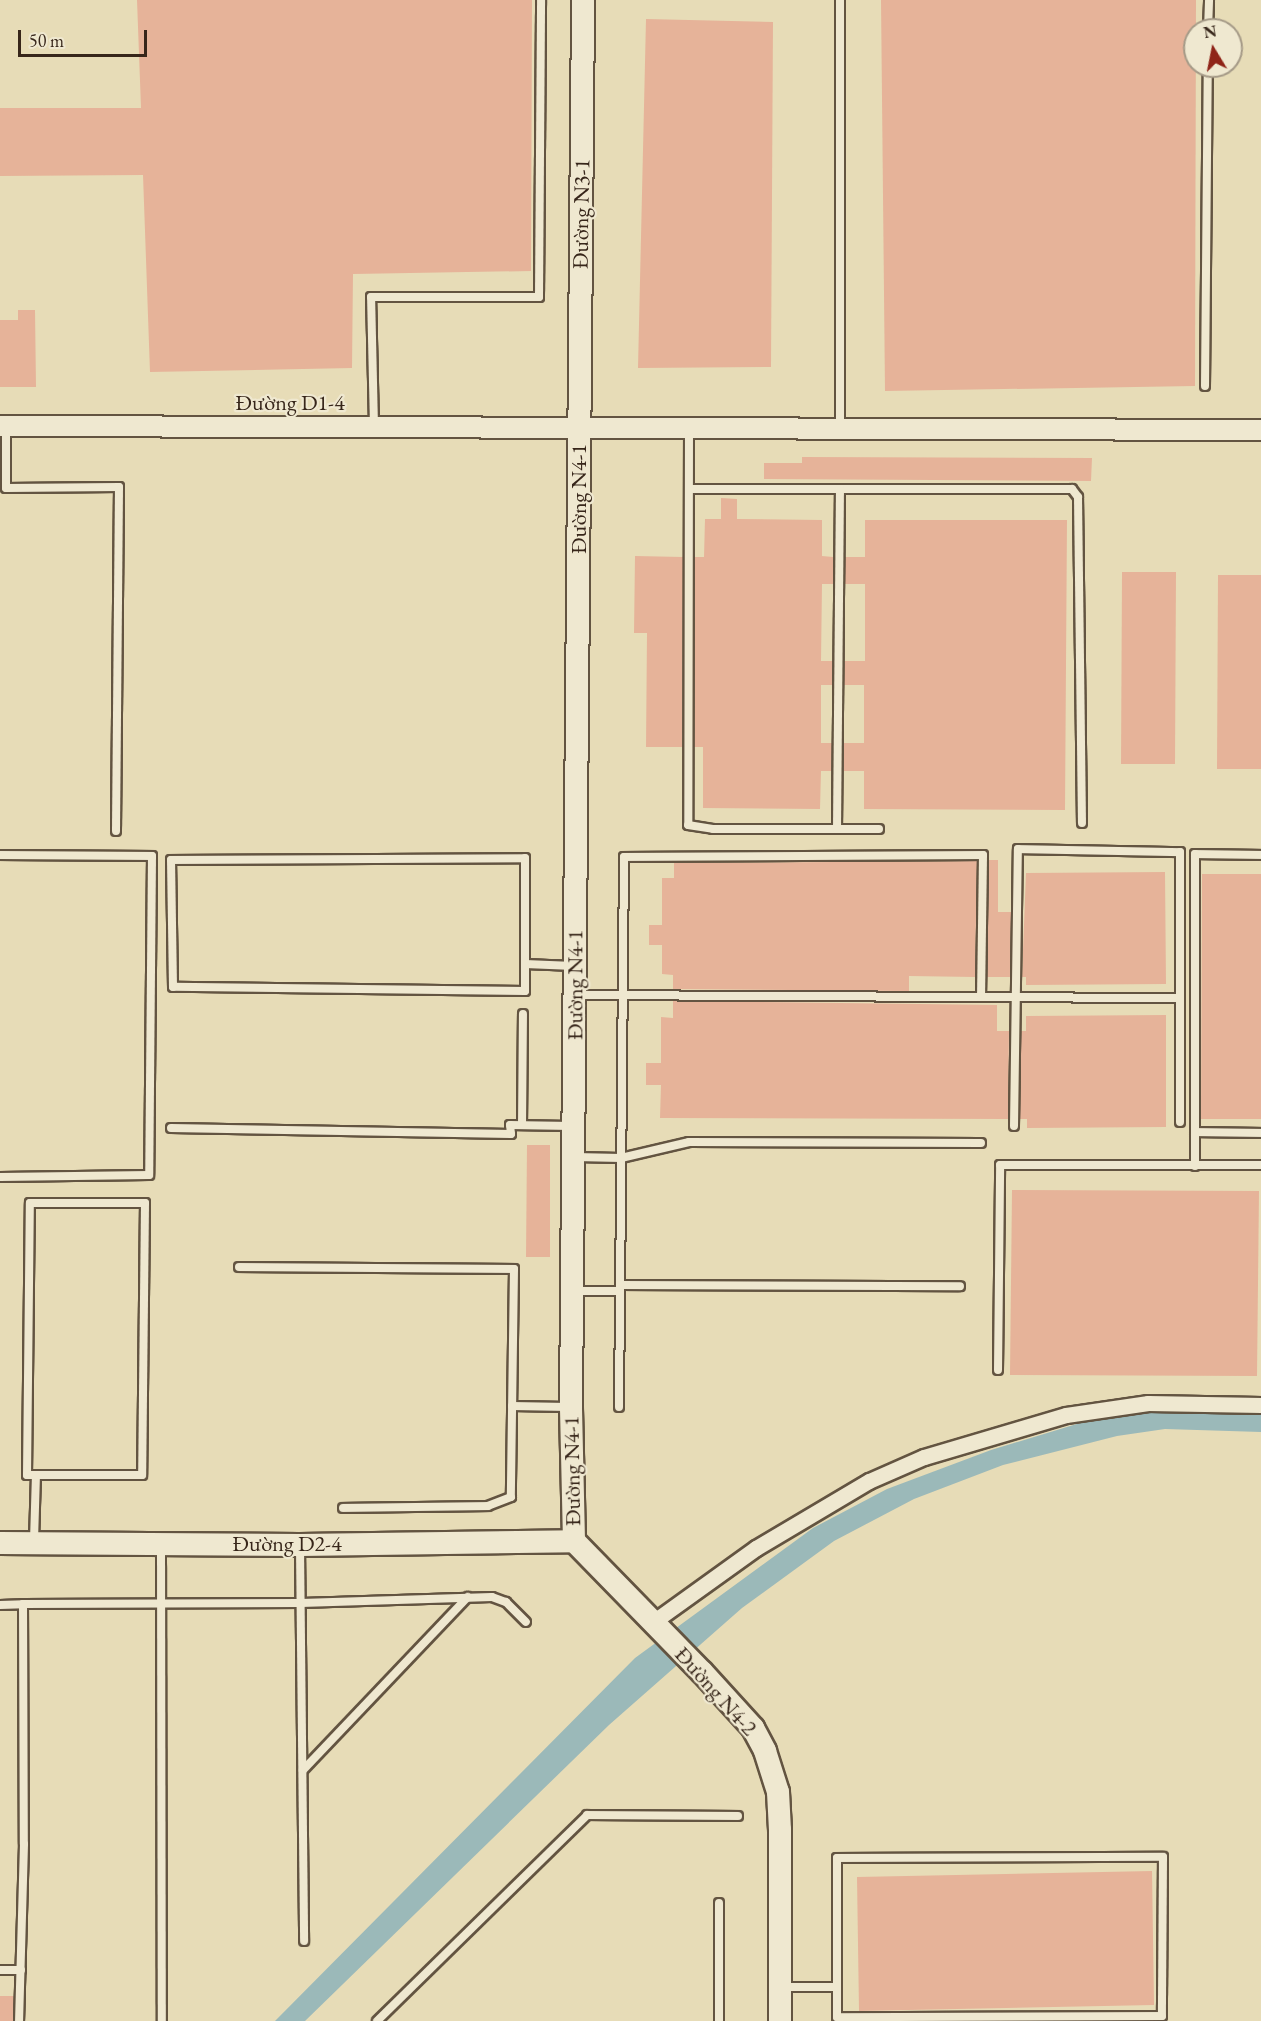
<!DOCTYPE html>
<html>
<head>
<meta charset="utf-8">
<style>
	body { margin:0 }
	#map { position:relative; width:1261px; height:2021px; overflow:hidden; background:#e7dcb7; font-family:"EB Garamond",serif }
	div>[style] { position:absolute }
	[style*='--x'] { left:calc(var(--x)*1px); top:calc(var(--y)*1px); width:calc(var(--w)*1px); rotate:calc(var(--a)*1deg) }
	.water>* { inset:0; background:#9bb9b9 }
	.building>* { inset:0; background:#e6b399 }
	.roads { filter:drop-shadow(2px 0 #635441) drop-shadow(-2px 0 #635441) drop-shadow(0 2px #635441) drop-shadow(0 -2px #635441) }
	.service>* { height:8px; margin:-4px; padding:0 4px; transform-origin:4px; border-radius:4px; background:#efe8d0 }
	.minor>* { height:15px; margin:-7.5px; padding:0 7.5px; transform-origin:7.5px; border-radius:7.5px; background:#efe8d0 }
	.tertiary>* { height:20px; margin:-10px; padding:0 10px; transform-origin:10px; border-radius:10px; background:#efe8d0 }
	.secondary>* { height:22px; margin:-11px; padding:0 11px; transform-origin:11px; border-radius:11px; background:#efe8d0 }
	span { translate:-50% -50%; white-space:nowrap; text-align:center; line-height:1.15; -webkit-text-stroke:4.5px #efe8d0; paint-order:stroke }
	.street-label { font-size:22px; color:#37261a }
	.north { position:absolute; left:1183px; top:18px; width:60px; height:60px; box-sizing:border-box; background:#efe8d0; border:2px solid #a59a87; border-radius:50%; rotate:350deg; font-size:16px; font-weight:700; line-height:24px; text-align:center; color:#37261a }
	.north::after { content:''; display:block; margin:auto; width:21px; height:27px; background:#8f2418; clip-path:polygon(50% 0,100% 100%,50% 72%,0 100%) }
	.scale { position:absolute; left:18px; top:30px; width:129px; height:27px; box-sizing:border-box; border:3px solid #37261a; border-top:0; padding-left:8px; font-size:18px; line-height:21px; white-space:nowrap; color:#37261a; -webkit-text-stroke:4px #efe8d0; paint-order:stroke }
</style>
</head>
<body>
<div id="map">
	<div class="water">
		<div style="clip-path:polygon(1161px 1411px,1261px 1415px,1261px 1432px,1165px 1429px,1117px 1436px,1003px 1465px,914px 1499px,834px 1541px,742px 1608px,609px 1725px,305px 2021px,275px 2021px,635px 1658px,813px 1528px,887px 1489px,991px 1450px,1080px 1423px)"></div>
	</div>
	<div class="building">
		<div style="clip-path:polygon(137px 0,532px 0,531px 271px,353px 274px,352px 368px,150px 372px,143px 175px,0 176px,0 108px,141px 108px)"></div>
		<div style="clip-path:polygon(881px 0,1196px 0,1195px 386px,885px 391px)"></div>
		<div style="clip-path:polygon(646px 19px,773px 22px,771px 367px,638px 368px)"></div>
		<div style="clip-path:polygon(18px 310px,35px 310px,36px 387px,0 387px,0 320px,18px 320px)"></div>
		<div style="clip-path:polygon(802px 457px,1092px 458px,1091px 481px,764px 479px,764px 463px,802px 463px)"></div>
		<div style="clip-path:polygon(721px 498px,737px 499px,737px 519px,822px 520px,822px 556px,833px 557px,833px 584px,822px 584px,821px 661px,832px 661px,832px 685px,821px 685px,821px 743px,832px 743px,832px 771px,821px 771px,820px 809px,703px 808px,703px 747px,694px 747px,695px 557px,704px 557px,705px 519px,721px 519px)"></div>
		<div style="clip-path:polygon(865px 520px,1067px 520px,1065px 810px,864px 809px,864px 771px,844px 771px,844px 743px,864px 743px,864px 685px,844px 685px,844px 661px,865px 661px,865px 584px,845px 584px,845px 557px,865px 557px)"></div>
		<div style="clip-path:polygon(635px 556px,683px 557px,682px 747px,646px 747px,647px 633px,634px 633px)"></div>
		<div style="clip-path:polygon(1122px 572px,1176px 572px,1175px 764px,1121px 764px)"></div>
		<div style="clip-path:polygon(1218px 575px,1261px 575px,1261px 769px,1217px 769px)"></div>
		<div style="clip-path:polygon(989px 860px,998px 860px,998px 912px,1011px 912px,1010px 977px,987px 977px)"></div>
		<div style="clip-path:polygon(977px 861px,975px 977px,909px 976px,909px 991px,673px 989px,673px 975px,662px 974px,662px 945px,649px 945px,649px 925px,662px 925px,662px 878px,674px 878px,674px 863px)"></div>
		<div style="clip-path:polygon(1165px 872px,1166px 984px,1026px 985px,1026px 977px,1022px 977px,1026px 873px)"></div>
		<div style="clip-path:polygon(1202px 874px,1261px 874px,1261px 1119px,1201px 1119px)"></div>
		<div style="clip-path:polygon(673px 1001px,997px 1005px,997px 1031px,1009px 1031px,1008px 1119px,660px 1118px,661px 1085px,646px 1085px,646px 1063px,661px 1063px,661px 1017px,673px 1018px)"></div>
		<div style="clip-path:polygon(1166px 1015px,1166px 1127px,1027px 1128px,1027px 1119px,1020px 1119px,1021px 1031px,1026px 1031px,1026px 1016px)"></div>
		<div style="clip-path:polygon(527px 1145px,550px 1145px,550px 1257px,526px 1257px)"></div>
		<div style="clip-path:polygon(1012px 1190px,1259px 1191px,1257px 1376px,1010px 1375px)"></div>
		<div style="clip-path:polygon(1152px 1871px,1154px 2005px,859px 2011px,857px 1877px)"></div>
		<div style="clip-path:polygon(0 1996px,14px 1996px,13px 2021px,0 2021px)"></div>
	</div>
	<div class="roads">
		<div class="service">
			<div style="--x:1208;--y:30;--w:30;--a:-88"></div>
			<div style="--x:1205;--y:386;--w:320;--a:-89.5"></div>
			<div style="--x:374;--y:426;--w:129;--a:-91.3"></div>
			<div style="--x:371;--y:297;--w:168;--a:0"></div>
			<div style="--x:539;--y:297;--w:297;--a:-89.6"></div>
			<div style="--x:6;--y:427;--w:61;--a:90"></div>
			<div style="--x:6;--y:488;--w:113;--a:-0.5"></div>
			<div style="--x:119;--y:487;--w:344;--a:90.5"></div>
			<div style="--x:840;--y:428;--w:428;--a:-90"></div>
			<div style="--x:689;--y:430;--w:395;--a:90.1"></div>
			<div style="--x:688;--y:825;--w:25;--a:9"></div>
			<div style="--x:713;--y:829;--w:166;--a:0"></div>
			<div style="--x:691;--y:489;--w:381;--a:0"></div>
			<div style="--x:1072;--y:489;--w:10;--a:53"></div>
			<div style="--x:1078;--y:497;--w:326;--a:89.3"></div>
			<div style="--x:837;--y:829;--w:340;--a:-89.5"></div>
			<div style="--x:0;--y:855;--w:152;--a:0.4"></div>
			<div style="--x:152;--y:856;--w:319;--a:90.5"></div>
			<div style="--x:149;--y:1175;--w:149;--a:179.2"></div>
			<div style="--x:525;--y:964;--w:27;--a:90"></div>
			<div style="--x:525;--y:991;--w:352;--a:-179.3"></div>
			<div style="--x:173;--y:987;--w:127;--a:-90.9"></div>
			<div style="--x:171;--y:860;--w:354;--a:-0.3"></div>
			<div style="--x:525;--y:858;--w:106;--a:90"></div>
			<div style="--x:525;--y:964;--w:49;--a:2.3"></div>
			<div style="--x:578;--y:995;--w:602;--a:0.29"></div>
			<div style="--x:522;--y:1125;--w:111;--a:-89.5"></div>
			<div style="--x:1014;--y:1126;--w:277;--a:-89.2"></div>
			<div style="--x:1018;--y:849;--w:162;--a:1.1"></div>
			<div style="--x:1180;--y:852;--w:270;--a:90"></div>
			<div style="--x:171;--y:1128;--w:340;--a:1"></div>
			<div style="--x:511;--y:1134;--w:9;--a:-96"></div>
			<div style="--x:510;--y:1125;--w:62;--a:0.9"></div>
			<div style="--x:1195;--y:1132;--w:66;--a:0.9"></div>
			<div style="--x:575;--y:1157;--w:46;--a:1.2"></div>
			<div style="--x:621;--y:1158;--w:70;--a:-13.2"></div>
			<div style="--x:689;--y:1142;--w:292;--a:0.2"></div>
			<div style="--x:1195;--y:1166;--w:312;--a:-90"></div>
			<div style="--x:1195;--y:854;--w:66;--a:0.9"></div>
			<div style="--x:30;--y:1203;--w:115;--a:0"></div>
			<div style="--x:145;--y:1203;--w:272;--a:90.6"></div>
			<div style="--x:142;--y:1475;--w:115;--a:180"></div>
			<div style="--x:27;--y:1475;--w:272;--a:-89.4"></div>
			<div style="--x:239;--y:1267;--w:275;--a:0.4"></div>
			<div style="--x:514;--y:1269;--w:228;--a:90.8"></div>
			<div style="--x:511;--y:1497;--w:25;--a:159"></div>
			<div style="--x:488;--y:1506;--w:145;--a:179.2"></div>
			<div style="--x:620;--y:1285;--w:340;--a:0.2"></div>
			<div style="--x:574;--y:1291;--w:45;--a:0"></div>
			<div style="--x:998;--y:1370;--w:205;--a:-89.4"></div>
			<div style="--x:1000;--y:1165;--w:261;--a:0"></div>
			<div style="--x:512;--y:1406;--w:56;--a:1"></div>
			<div style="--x:619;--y:1407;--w:550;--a:-89.48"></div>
			<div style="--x:624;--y:857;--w:359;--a:-0.3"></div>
			<div style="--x:983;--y:855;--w:142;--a:90.8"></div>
			<div style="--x:34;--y:1541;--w:66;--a:-88.3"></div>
			<div style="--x:161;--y:1547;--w:474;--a:89.9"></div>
			<div style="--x:300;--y:1547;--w:394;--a:89.4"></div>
			<div style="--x:23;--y:1604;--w:278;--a:-0.2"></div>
			<div style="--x:301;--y:1603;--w:191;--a:-1.8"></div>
			<div style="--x:492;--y:1597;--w:15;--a:20"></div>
			<div style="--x:506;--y:1602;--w:28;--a:45"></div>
			<div style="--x:0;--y:1605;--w:23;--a:-2"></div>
			<div style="--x:23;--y:1604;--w:240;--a:89.8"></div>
			<div style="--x:24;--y:1844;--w:177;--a:91.6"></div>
			<div style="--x:303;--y:1770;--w:239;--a:-46.4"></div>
			<div style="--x:1163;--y:1857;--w:159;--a:90.4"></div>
			<div style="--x:1162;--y:2016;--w:325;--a:179.8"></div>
			<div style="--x:837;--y:2017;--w:159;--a:-90"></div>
			<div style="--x:837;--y:1858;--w:326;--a:-0.2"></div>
			<div style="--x:719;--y:1903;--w:118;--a:90"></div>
			<div style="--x:0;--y:1970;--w:21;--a:0"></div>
			<div style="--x:781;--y:1987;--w:56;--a:0"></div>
			<div style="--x:377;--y:2021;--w:294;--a:-44.4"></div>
			<div style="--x:587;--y:1815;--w:151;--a:0.4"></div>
		</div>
		<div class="minor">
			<div style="--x:653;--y:1622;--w:127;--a:-35.7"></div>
			<div style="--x:756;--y:1548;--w:131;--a:-30.7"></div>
			<div style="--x:869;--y:1481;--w:60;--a:-23.6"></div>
			<div style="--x:924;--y:1457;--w:148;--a:-16.5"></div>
			<div style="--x:1066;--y:1415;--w:83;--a:-8.3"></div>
			<div style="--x:1148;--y:1403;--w:113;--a:1"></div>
		</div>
		<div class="tertiary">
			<div style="--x:0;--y:426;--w:1261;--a:0.18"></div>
		</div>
		<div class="secondary">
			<div style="--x:574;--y:1541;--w:134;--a:-91.3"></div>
			<div style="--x:571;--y:1407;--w:1407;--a:-89.51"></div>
			<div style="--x:574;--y:1541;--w:183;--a:45.7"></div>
			<div style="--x:702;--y:1672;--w:76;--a:47.7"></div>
			<div style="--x:753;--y:1728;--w:26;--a:62"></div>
			<div style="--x:765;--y:1751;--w:43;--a:72.4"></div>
			<div style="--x:778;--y:1792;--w:38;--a:87"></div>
			<div style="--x:780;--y:1830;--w:191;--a:90"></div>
			<div style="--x:0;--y:1543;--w:300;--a:0.4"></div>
			<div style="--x:300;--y:1545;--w:274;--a:-0.8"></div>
		</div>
	</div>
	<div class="street-label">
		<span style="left:581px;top:214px;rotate:-89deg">Đường N3-1</span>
		<span style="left:290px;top:403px">Đường D1-4</span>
		<span style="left:579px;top:499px;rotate:-90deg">Đường N4-1</span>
		<span style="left:575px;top:985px;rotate:-90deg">Đường N4-1</span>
		<span style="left:572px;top:1471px;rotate:-91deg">Đường N4-1</span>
		<span style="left:287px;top:1544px">Đường D2-4</span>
		<span style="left:716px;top:1691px;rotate:48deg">Đường N4-2</span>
	</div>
	<div class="north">N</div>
	<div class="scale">50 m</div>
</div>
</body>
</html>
